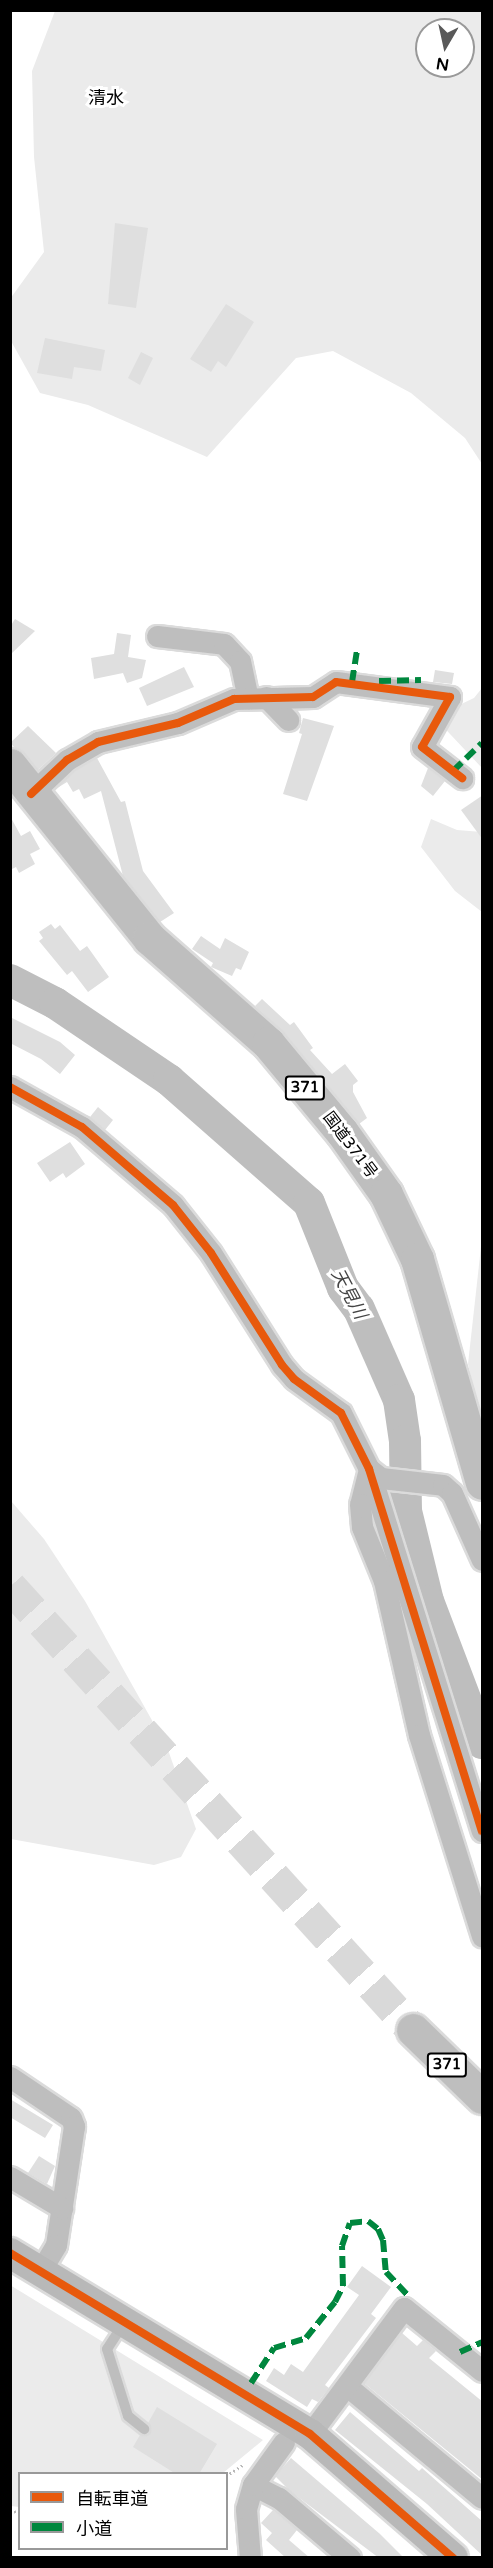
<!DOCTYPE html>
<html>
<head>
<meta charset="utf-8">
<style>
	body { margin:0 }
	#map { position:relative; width:493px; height:2568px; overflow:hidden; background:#fff; font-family:"Varela Round","Noto Sans JP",sans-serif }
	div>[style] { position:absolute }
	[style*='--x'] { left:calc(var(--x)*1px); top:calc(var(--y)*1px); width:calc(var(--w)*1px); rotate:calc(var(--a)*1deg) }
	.green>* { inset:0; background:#ebebeb }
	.river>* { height:32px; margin:-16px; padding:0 16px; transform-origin:16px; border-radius:16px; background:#bebebe }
	.building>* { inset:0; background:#dfdfdf }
	.highway-tunnel>* { height:33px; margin-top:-16.5px; transform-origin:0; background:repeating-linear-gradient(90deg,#d9d9d9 0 33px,transparent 0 49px) }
	.path>* { height:3px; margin-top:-1.5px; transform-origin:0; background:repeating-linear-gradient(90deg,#b9b9b9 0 1.5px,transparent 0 4.5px) }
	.roads { filter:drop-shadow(2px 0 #dbdbdb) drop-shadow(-2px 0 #dbdbdb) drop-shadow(0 2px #dbdbdb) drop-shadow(0 -2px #dbdbdb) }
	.lane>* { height:10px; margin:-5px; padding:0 5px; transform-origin:5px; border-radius:5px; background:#bebebe }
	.street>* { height:21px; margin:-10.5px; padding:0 10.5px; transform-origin:10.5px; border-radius:10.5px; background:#bebebe }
	.secondary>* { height:30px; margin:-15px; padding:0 15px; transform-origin:15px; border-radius:15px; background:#b8b8b8 }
	.highway>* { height:33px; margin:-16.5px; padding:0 16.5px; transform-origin:16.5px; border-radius:16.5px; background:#bebebe }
	.quiet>* { height:6px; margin-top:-3px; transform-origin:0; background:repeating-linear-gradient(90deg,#00873e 0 12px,transparent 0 18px) }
	.cycleway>* { height:8px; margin:-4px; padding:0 4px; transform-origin:4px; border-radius:4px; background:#e8590c }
	span { translate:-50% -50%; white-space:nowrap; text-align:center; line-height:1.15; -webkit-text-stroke:6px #fff; paint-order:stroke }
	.shield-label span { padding:2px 4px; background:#fff; border:2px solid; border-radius:4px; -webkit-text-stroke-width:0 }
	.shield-label { font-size:15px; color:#000; font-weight:700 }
	.street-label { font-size:16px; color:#000 }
	.neighbourhood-label { font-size:18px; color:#000 }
	.water-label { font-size:18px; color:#434343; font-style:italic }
	.frame { position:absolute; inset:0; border:12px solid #000; pointer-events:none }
	.legend { position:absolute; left:18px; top:2472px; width:210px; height:78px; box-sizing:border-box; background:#fff; border:2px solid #999; margin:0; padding:8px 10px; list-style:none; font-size:18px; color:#000 }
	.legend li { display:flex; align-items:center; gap:12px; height:30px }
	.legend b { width:30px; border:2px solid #999 }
	.north { position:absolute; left:415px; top:18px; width:60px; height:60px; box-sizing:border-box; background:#fff; border:2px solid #999; border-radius:50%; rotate:189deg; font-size:16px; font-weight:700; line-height:24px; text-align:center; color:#000 }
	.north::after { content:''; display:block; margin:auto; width:21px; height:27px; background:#595959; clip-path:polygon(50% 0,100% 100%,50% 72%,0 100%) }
</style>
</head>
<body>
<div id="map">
	<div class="green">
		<div style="clip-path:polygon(evenodd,55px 11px,482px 11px,482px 464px,465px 438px,411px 393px,333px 351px,296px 358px,207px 457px,88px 405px,40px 393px,11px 341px,10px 299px,44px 252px,34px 157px,32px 71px,55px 11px,427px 30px,463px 30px,463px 66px,427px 66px,427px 30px)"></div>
		<div style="clip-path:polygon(482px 688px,482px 768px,434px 717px,474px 698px)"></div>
		<div style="clip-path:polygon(431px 819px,457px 830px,482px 832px,482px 912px,455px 891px,421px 847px)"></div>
		<div style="clip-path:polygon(482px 1238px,482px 1426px,468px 1364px)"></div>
		<div style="clip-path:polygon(11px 1501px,44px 1539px,85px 1601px,167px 1747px,196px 1829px,181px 1857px,154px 1865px,11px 1839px)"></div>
		<div style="clip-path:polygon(10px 2285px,263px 2440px,223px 2473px,20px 2474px,19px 2507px,11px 2506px)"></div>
	</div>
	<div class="river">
		<div style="--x:10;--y:980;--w:51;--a:27.1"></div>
		<div style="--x:55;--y:1003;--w:138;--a:34"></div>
		<div style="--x:169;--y:1080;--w:186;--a:41.3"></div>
		<div style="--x:309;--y:1203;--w:92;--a:68.2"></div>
		<div style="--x:343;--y:1288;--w:26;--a:53"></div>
		<div style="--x:359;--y:1309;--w:99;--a:66.3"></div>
		<div style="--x:399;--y:1400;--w:41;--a:81.7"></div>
		<div style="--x:405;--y:1441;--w:70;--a:89.2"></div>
		<div style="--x:406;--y:1511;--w:93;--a:76.3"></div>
		<div style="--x:428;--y:1601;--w:152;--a:69.2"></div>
	</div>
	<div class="building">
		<div style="clip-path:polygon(115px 223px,148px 228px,136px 308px,108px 304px)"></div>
		<div style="clip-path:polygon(226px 304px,254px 322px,226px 367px,218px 361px,211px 372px,190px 359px)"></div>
		<div style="clip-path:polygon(45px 338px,105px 350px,101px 371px,74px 367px,72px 379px,37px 373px)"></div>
		<div style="clip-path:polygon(141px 352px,153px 358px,140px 385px,128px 378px)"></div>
		<div style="clip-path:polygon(15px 619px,35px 631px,10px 655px,10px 627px)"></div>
		<div style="clip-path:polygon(117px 633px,131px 635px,128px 657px,146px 660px,142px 678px,127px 683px,123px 673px,94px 679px,91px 658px,114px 654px)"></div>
		<div style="clip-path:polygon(184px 667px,194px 687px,147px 706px,139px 688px)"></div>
		<div style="clip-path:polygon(435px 670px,454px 673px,452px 684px,433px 682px)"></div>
		<div style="clip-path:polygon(303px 718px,334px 726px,307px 801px,283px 794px,302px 734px,299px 733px)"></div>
		<div style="clip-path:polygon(28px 726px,56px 753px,38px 770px,10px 743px)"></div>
		<div style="clip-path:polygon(97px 758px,121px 802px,125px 801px,143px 871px,174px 913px,160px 922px,123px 876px,101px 791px,84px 799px,79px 789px,73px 792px,67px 782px,54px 790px,75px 770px)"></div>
		<div style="clip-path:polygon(428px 768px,445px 781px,433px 796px,421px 786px)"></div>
		<div style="clip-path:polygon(483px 795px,483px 840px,461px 810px)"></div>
		<div style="clip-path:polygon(10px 816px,21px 836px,30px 831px,40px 849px,30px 854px,35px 864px,19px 873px,16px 867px,10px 870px)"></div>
		<div style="clip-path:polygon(51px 924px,55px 929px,60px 925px,80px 951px,87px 946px,109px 977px,88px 992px,72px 971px,67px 975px,39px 941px,43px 938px,39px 932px)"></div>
		<div style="clip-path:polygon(201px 936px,220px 949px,225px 938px,249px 952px,241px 970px,236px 968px,232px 976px,211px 967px,213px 963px,192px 949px)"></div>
		<div style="clip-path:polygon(262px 999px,290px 1025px,294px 1022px,313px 1048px,310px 1050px,332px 1074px,345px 1064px,358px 1081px,353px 1085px,353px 1092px,367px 1118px,359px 1124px,282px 1031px,255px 1006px)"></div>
		<div style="clip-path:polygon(10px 1017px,60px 1042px,75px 1055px,60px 1074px,41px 1059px,10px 1043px)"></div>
		<div style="clip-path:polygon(98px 1107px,113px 1120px,105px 1130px,90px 1117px)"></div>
		<div style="clip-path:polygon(70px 1142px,85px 1164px,66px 1178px,63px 1173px,50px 1182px,37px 1163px)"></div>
		<div style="clip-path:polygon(10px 2099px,53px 2125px,45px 2138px,10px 2117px)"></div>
		<div style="clip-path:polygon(39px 2156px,55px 2166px,47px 2184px,28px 2173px)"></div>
		<div style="clip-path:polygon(362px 2266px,391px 2287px,371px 2314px,376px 2318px,325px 2385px,329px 2388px,318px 2402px,312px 2399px,307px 2407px,266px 2381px,274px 2368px,284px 2375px,291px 2364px,303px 2372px,359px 2295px,347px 2287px)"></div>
		<div style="clip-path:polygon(402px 2333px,417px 2346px,423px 2340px,436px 2351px,429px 2358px,483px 2402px,483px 2480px,364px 2383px)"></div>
		<div style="clip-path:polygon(157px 2407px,217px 2444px,199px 2474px,176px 2474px,133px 2447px,140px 2435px,150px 2433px,148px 2423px)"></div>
		<div style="clip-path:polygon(350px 2412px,419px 2471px,422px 2468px,483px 2522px,483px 2556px,427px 2504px,335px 2430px)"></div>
		<div style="clip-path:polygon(291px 2458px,380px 2534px,404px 2558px,379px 2558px,290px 2491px,275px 2476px)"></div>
		<div style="clip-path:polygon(273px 2510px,297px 2530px,289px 2540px,310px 2558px,286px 2558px,266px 2540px,272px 2533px,261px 2523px)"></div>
	</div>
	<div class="highway-tunnel">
		<div style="--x:10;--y:1586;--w:600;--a:47.77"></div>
	</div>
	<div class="path">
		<div style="--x:226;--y:2476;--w:20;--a:-33"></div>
		<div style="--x:10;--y:2510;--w:10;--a:17"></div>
	</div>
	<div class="roads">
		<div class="lane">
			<div style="--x:124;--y:2323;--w:31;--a:123"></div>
			<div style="--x:107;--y:2349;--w:70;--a:72.6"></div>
			<div style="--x:128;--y:2416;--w:21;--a:39"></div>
		</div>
		<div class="street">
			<div style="--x:157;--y:636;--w:67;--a:6.8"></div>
			<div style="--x:224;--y:644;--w:23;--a:47"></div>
			<div style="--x:240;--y:661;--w:38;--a:78"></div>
			<div style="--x:266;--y:697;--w:32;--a:46"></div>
			<div style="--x:31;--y:794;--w:50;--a:-43.4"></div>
			<div style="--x:67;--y:760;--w:36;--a:-30"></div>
			<div style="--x:98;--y:742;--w:82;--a:-13.4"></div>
			<div style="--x:178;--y:723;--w:61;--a:-23.2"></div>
			<div style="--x:234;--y:699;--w:79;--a:-1.5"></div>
			<div style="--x:313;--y:697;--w:27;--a:-33"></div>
			<div style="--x:336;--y:682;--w:115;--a:7.5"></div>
			<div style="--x:450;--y:697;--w:57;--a:119.2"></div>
			<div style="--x:422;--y:747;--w:51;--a:37.8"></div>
			<div style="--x:10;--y:1087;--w:82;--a:29.1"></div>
			<div style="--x:82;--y:1127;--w:120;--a:40.6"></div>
			<div style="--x:173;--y:1205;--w:61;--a:51.6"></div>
			<div style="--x:211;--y:1253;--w:133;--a:57.6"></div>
			<div style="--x:282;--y:1365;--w:18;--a:49"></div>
			<div style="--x:294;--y:1379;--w:58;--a:35.9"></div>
			<div style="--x:341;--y:1413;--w:63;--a:63.4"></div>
			<div style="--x:369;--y:1469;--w:379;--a:72.7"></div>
			<div style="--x:369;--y:1469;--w:36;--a:104"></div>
			<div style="--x:360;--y:1504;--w:23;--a:85"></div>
			<div style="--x:362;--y:1527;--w:58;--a:67.8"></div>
			<div style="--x:384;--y:1581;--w:158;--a:77.2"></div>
			<div style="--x:419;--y:1735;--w:211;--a:72.6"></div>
			<div style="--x:369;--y:1469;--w:15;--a:37"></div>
			<div style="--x:381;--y:1478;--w:62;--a:6.4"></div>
			<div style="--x:443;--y:1485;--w:12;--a:42"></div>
			<div style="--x:452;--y:1493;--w:73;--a:65.9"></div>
			<div style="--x:10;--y:2077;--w:73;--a:33.9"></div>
			<div style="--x:71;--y:2118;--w:9;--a:69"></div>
			<div style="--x:74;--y:2126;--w:120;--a:98.6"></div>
			<div style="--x:56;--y:2245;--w:31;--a:121"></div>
			<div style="--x:10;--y:2177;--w:61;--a:30.8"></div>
			<div style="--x:347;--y:2386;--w:175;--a:39.7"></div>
			<div style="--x:310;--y:2434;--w:157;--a:-53.3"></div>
			<div style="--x:404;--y:2308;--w:100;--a:38.9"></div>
			<div style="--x:253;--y:2485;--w:29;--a:27"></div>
			<div style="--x:279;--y:2498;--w:93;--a:40.2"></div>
			<div style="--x:250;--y:2558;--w:49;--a:-94.7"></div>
			<div style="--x:246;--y:2509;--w:25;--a:-74"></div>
			<div style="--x:253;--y:2485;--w:53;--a:-54.2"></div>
		</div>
		<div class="secondary">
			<div style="--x:10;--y:2253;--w:350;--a:31.1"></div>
			<div style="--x:310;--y:2434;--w:189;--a:40.9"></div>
		</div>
		<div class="highway">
			<div style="--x:10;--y:765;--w:222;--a:51.2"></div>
			<div style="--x:149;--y:938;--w:159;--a:41.4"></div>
			<div style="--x:268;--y:1043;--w:116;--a:50.3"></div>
			<div style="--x:342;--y:1132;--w:76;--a:54.6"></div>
			<div style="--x:386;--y:1194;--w:72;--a:64.5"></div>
			<div style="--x:417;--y:1259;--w:233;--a:73.8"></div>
			<div style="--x:413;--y:2030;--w:96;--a:44.2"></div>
		</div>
	</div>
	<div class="quiet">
		<div style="--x:379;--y:681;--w:42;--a:-1.4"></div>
		<div style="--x:352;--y:682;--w:32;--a:-81"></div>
		<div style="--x:453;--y:771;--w:40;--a:-44"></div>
		<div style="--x:460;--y:2352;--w:24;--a:-24"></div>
		<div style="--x:251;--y:2383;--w:42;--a:-56.7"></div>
		<div style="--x:274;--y:2348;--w:34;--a:-17"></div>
		<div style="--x:306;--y:2338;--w:46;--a:-51.1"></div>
		<div style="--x:335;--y:2302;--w:18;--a:-63"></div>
		<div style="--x:343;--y:2286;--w:40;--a:-91.4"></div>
		<div style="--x:342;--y:2246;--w:24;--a:-71"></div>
		<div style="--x:350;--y:2223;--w:18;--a:-6"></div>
		<div style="--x:368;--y:2221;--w:13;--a:39"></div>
		<div style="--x:378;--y:2229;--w:12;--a:66"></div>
		<div style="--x:383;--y:2240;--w:32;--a:85"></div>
		<div style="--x:386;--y:2272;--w:33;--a:47"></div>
	</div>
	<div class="cycleway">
		<div style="--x:31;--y:794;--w:50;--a:-43.4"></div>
		<div style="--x:67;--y:760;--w:36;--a:-30"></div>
		<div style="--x:98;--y:742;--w:82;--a:-13.4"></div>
		<div style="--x:178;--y:723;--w:61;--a:-23.2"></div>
		<div style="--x:234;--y:699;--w:79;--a:-1.5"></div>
		<div style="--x:313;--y:697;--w:27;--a:-33"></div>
		<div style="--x:336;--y:682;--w:115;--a:7.5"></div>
		<div style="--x:450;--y:697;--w:57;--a:119.2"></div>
		<div style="--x:422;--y:747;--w:51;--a:37.8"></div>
		<div style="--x:10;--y:1087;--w:82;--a:29.1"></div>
		<div style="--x:82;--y:1127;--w:120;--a:40.6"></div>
		<div style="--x:173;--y:1205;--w:61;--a:51.6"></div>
		<div style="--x:211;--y:1253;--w:133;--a:57.6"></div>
		<div style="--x:282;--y:1365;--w:18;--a:49"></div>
		<div style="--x:294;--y:1379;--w:58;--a:35.9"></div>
		<div style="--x:341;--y:1413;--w:63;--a:63.4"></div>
		<div style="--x:369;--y:1469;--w:379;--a:72.7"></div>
		<div style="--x:10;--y:2253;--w:350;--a:31.1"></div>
		<div style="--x:310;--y:2434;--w:189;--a:40.9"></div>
	</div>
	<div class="shield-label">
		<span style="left:305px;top:1088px">371</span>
		<span style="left:447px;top:2065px">371</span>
	</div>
	<div class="street-label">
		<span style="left:350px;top:1145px;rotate:53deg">国道371号</span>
	</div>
	<div class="neighbourhood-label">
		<span style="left:106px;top:98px">清水</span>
	</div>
	<div class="water-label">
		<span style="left:349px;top:1294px;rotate:62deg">天見川</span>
	</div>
	<div class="frame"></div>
	<ul class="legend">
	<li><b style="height:8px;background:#e8590c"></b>自転車道</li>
	<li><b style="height:8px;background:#00873e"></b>小道</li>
	</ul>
	<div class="north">N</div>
</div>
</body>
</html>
